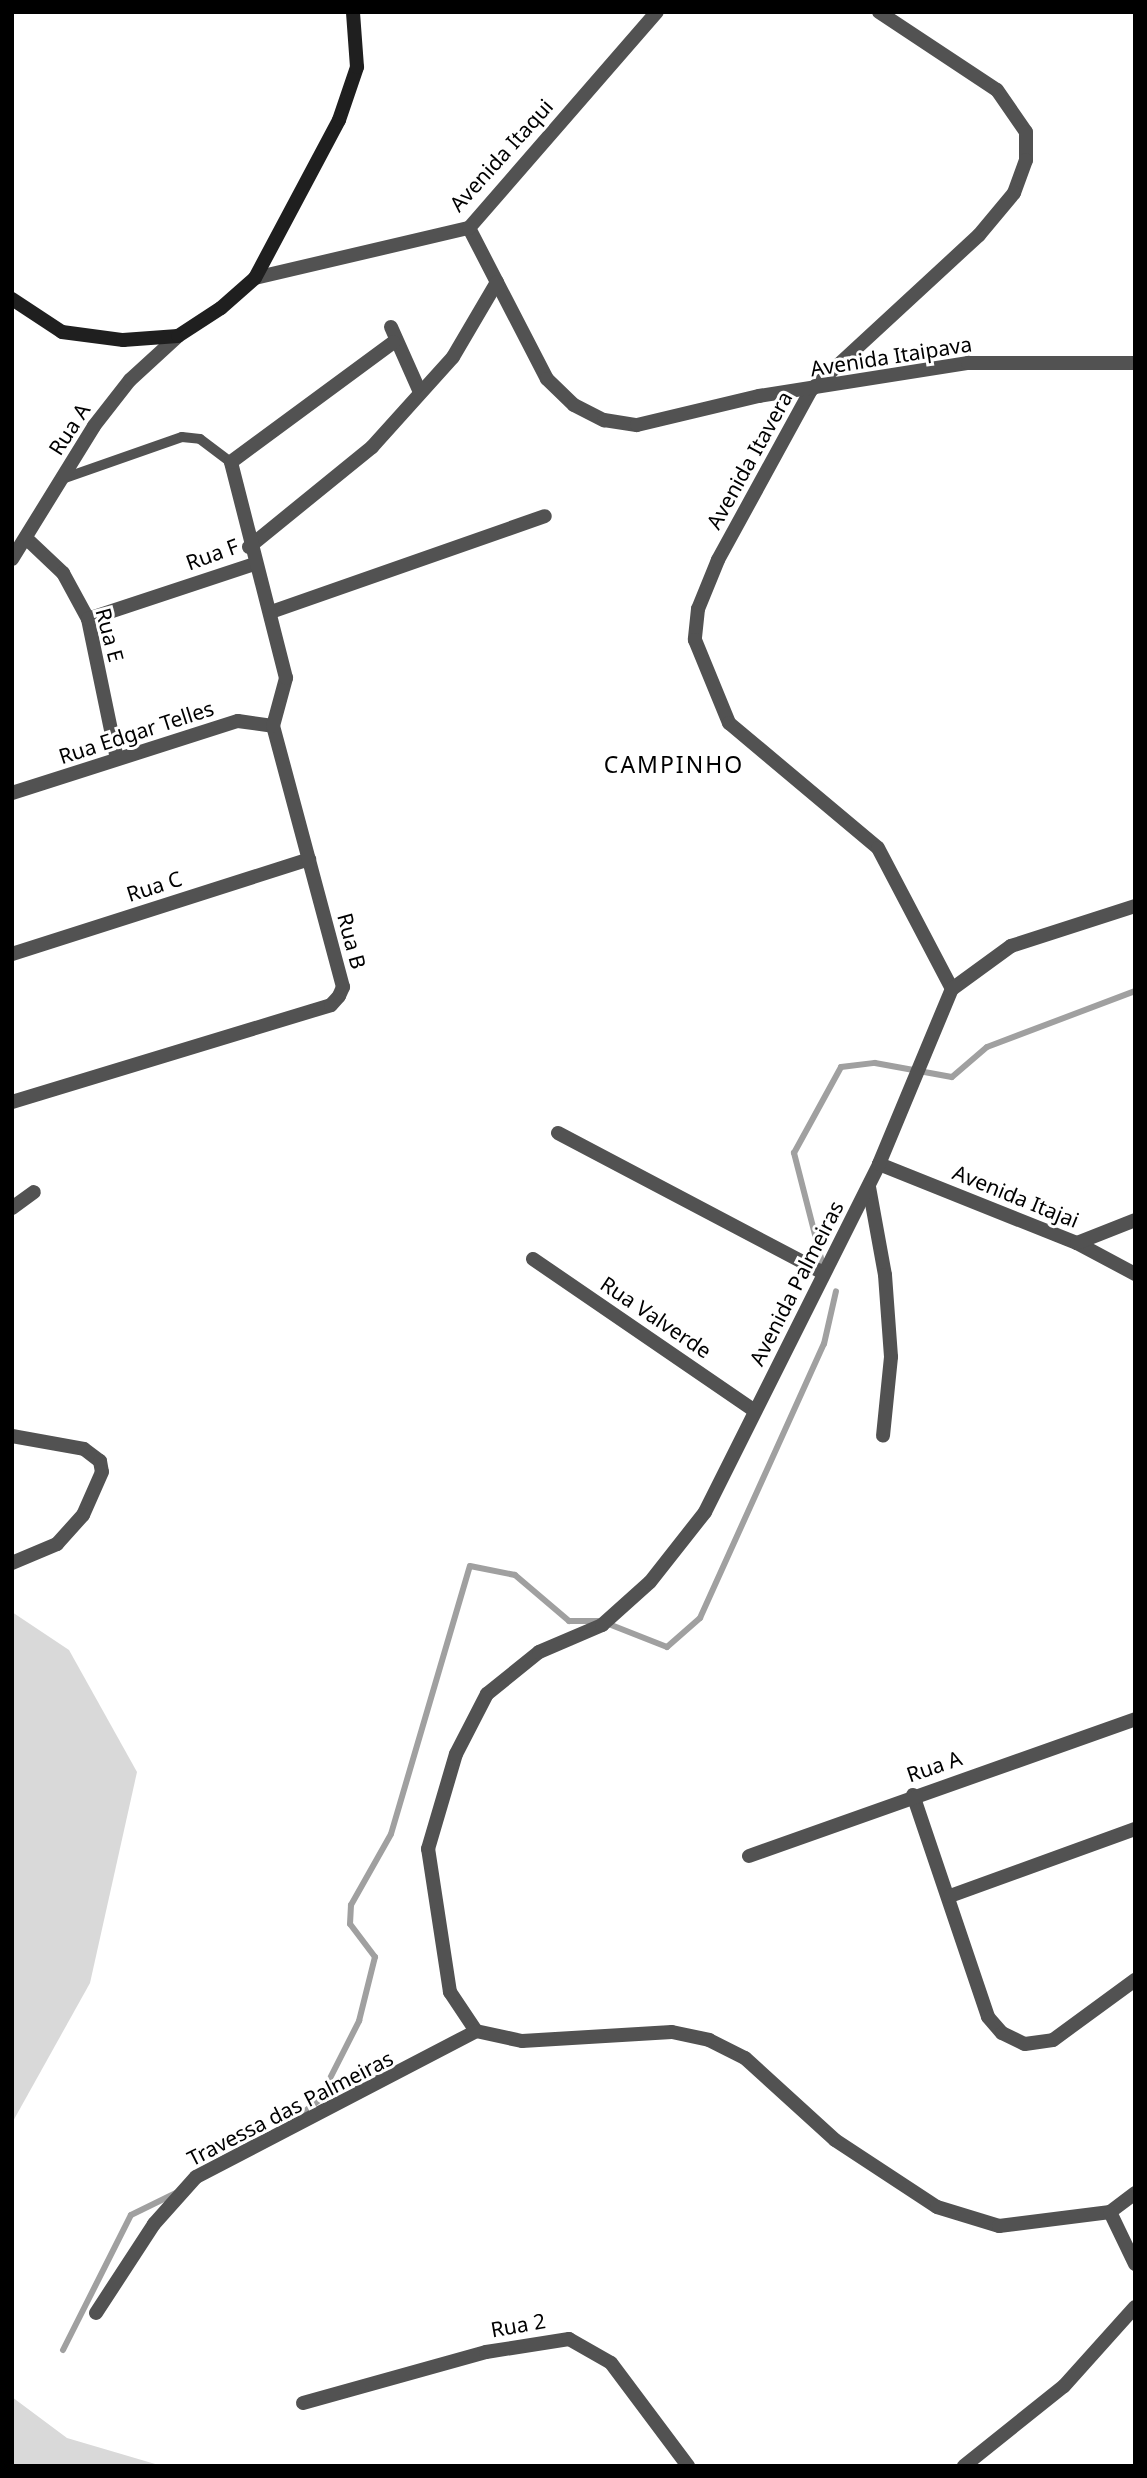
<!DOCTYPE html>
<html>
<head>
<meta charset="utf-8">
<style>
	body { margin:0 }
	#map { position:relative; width:1147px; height:2478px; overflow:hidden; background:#fff; font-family:"Noto Sans",sans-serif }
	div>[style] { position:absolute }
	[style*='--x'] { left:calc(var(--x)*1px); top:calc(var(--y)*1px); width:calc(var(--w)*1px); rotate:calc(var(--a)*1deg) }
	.green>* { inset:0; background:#d9d9d9 }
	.stream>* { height:6px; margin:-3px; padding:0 3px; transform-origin:3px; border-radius:3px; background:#a0a0a0 }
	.lane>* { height:10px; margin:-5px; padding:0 5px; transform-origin:5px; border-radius:5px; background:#525252 }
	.street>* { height:14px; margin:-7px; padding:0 7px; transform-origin:7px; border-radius:7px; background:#525252 }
	.secondary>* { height:14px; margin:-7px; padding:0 7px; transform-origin:7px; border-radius:7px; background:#1f1f1f }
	span { translate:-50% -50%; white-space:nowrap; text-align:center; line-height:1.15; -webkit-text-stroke:6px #fff; paint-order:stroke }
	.street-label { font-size:21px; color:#000 }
	.neighbourhood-label { font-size:23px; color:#000; letter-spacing:2px }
	.frame { position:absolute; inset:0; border:14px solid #000; pointer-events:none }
</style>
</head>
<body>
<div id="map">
	<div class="green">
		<div style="clip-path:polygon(12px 1612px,69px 1650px,137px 1772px,90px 1983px,12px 2123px)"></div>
		<div style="clip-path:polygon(12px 2397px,67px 2438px,162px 2466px,12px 2466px)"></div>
	</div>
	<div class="stream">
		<div style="--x:822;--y:1262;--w:113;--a:-104.4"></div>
		<div style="--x:794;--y:1153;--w:98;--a:-61.3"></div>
		<div style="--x:841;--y:1067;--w:34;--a:-7"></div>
		<div style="--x:875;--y:1063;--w:78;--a:10.3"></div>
		<div style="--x:952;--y:1077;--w:46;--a:-40.6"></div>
		<div style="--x:987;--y:1047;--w:158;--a:-20.7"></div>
		<div style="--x:295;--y:2119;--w:31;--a:-38"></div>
		<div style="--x:319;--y:2100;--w:89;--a:-63.1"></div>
		<div style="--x:359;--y:2021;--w:66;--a:-76"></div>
		<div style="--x:375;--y:1957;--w:41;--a:-127.1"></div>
		<div style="--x:350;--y:1924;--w:19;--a:-87"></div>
		<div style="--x:351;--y:1905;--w:81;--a:-60.6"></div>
		<div style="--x:391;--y:1834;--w:279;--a:-73.6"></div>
		<div style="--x:470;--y:1566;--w:46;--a:11.3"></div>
		<div style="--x:515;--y:1575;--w:71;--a:40.4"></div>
		<div style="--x:569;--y:1621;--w:32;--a:0"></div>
		<div style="--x:601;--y:1621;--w:71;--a:21.5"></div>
		<div style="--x:667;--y:1647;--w:44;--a:-41.3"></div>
		<div style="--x:700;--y:1618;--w:301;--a:-65.7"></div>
		<div style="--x:824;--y:1344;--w:54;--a:-77.2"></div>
		<div style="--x:63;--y:2350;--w:151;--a:-63.3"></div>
		<div style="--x:131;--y:2215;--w:50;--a:-26.1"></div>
	</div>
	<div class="lane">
		<div style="--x:62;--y:479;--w:127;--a:-19.3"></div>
		<div style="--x:182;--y:437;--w:18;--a:6"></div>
		<div style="--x:200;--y:439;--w:39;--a:37"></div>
	</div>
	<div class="street">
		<div style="--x:879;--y:12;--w:141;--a:33.5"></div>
		<div style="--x:997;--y:90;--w:51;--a:55.4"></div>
		<div style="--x:1026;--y:132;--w:28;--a:90"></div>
		<div style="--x:1026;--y:160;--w:35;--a:110"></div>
		<div style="--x:1014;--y:193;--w:55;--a:129.8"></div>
		<div style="--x:979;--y:235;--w:229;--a:137.3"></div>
		<div style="--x:811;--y:390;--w:194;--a:118.7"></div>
		<div style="--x:718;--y:560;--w:53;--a:112.2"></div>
		<div style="--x:698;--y:609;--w:31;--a:96"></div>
		<div style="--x:695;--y:640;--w:90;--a:67.7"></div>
		<div style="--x:729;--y:723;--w:194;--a:40"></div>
		<div style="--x:878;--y:848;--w:159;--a:62.3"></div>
		<div style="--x:469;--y:228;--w:170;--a:62.7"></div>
		<div style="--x:547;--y:379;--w:37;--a:44"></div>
		<div style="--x:574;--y:405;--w:34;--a:27"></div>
		<div style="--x:604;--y:420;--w:33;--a:9"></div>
		<div style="--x:637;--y:425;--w:125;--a:-13.4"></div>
		<div style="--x:759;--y:396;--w:212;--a:-9"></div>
		<div style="--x:968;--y:363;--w:167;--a:0"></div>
		<div style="--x:255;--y:278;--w:220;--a:-13.2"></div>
		<div style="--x:469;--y:228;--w:286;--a:-49"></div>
		<div style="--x:391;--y:327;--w:69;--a:66"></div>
		<div style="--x:27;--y:539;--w:50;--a:43.4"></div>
		<div style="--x:63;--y:573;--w:52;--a:61.5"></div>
		<div style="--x:88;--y:619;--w:143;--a:78.3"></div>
		<div style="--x:249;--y:547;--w:159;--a:-39.1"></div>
		<div style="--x:372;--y:447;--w:121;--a:-48"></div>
		<div style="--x:453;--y:357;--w:87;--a:-59.6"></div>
		<div style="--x:12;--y:559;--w:156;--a:-58.3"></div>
		<div style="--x:94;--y:426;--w:58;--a:-52"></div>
		<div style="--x:130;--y:380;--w:65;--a:-42.5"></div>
		<div style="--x:271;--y:612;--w:290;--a:-19.3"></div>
		<div style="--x:88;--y:619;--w:175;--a:-18.3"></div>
		<div style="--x:12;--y:793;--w:237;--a:-17.7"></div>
		<div style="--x:238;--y:721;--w:35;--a:8"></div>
		<div style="--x:12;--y:954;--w:312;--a:-17.7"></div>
		<div style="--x:12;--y:1102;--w:333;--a:-16.9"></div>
		<div style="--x:331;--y:1005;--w:12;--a:-48"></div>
		<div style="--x:339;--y:996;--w:10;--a:-66"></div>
		<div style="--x:343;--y:987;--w:270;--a:-105"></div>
		<div style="--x:273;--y:726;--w:50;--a:-74.8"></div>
		<div style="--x:286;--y:678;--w:223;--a:-104.3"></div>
		<div style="--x:231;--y:462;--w:202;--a:-36.4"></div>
		<div style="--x:558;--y:1133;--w:298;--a:27.8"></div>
		<div style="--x:879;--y:1164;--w:213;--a:21.8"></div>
		<div style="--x:1077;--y:1243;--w:66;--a:28.1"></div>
		<div style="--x:869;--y:1187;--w:89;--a:79.7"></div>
		<div style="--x:885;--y:1275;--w:82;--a:85.8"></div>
		<div style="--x:891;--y:1357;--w:79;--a:95.8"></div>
		<div style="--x:12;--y:1208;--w:27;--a:-36"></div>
		<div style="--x:1077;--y:1243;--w:62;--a:-21.6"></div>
		<div style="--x:533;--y:1259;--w:269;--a:34.4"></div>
		<div style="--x:12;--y:1436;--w:73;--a:10.2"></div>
		<div style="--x:84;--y:1449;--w:20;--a:37"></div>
		<div style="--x:100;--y:1461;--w:11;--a:80"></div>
		<div style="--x:102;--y:1472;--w:47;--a:113.8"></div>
		<div style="--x:83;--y:1515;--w:39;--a:132"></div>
		<div style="--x:57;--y:1544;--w:49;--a:157.1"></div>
		<div style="--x:913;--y:1795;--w:234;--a:71.3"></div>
		<div style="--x:988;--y:2017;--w:21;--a:49"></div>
		<div style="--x:1002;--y:2033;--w:25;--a:26"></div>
		<div style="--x:1025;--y:2044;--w:28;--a:-8"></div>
		<div style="--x:1053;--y:2040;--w:102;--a:-36.2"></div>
		<div style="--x:749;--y:1856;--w:410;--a:-19.5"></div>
		<div style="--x:950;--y:1896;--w:197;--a:-19.9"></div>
		<div style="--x:476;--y:2031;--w:47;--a:-123.7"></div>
		<div style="--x:450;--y:1992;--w:145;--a:-98.7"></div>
		<div style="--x:428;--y:1849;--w:99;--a:-73.6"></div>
		<div style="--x:456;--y:1754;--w:68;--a:-62.7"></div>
		<div style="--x:487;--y:1694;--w:67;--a:-38.9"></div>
		<div style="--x:539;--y:1652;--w:69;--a:-23.2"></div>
		<div style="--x:602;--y:1625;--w:64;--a:-41.9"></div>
		<div style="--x:650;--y:1582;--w:89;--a:-51.8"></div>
		<div style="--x:705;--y:1512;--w:389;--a:-63.4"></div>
		<div style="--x:879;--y:1164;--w:190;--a:-67.4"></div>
		<div style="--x:952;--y:989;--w:73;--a:-36.1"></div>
		<div style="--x:1011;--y:946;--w:130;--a:-17.9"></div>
		<div style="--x:476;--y:2031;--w:47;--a:12.3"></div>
		<div style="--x:522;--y:2041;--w:150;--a:-3.4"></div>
		<div style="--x:672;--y:2032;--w:38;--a:12"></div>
		<div style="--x:709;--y:2040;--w:40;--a:26.6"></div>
		<div style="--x:745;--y:2058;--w:122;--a:42.3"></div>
		<div style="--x:835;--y:2140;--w:122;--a:33.3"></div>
		<div style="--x:937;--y:2207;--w:65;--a:17"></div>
		<div style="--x:999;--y:2226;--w:112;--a:-7.2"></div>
		<div style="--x:1110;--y:2212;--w:31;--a:-37"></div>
		<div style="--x:1110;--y:2212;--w:58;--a:64.3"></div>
		<div style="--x:96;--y:2313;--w:106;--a:-56.9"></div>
		<div style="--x:154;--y:2224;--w:63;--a:-48.2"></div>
		<div style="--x:196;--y:2177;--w:316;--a:-27.5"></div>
		<div style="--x:303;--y:2403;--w:190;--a:-15.6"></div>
		<div style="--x:486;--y:2352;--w:84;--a:-8.9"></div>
		<div style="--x:569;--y:2339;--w:48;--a:29.7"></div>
		<div style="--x:611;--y:2363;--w:129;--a:53.2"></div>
		<div style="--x:964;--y:2466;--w:128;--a:-38.7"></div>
		<div style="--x:1064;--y:2386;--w:106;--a:-48.1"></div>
	</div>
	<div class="secondary">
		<div style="--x:12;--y:299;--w:60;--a:33.4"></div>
		<div style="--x:62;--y:332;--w:62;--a:7.5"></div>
		<div style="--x:123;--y:340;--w:55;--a:-4.2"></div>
		<div style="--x:178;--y:336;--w:51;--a:-33.1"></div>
		<div style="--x:221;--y:308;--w:45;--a:-41.4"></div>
		<div style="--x:255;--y:278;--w:179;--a:-62"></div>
		<div style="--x:339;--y:120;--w:56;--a:-71.2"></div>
		<div style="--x:357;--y:67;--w:55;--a:-94.2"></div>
	</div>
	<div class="street-label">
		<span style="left:501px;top:155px;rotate:-48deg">Avenida Itaqui</span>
		<span style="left:891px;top:356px;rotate:-9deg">Avenida Itaipava</span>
		<span style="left:69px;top:429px;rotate:-57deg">Rua A</span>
		<span style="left:749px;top:460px;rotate:-61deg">Avenida Itavera</span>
		<span style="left:212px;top:554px;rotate:-20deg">Rua F</span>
		<span style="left:110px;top:635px;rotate:75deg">Rua E</span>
		<span style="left:136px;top:732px;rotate:-18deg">Rua Edgar Telles</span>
		<span style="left:154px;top:886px;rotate:-18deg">Rua C</span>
		<span style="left:352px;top:941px;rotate:75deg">Rua B</span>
		<span style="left:1016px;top:1196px;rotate:22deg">Avenida Itajai</span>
		<span style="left:796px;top:1283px;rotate:-63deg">Avenida Palmeiras</span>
		<span style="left:656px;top:1317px;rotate:34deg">Rua Valverde</span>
		<span style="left:934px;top:1766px;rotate:-19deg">Rua A</span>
		<span style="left:290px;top:2108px;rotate:-27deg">Travessa das Palmeiras</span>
		<span style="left:518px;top:2325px;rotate:-10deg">Rua 2</span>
	</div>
	<div class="neighbourhood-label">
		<span style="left:674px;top:764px">CAMPINHO</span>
	</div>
	<div class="frame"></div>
</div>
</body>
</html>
